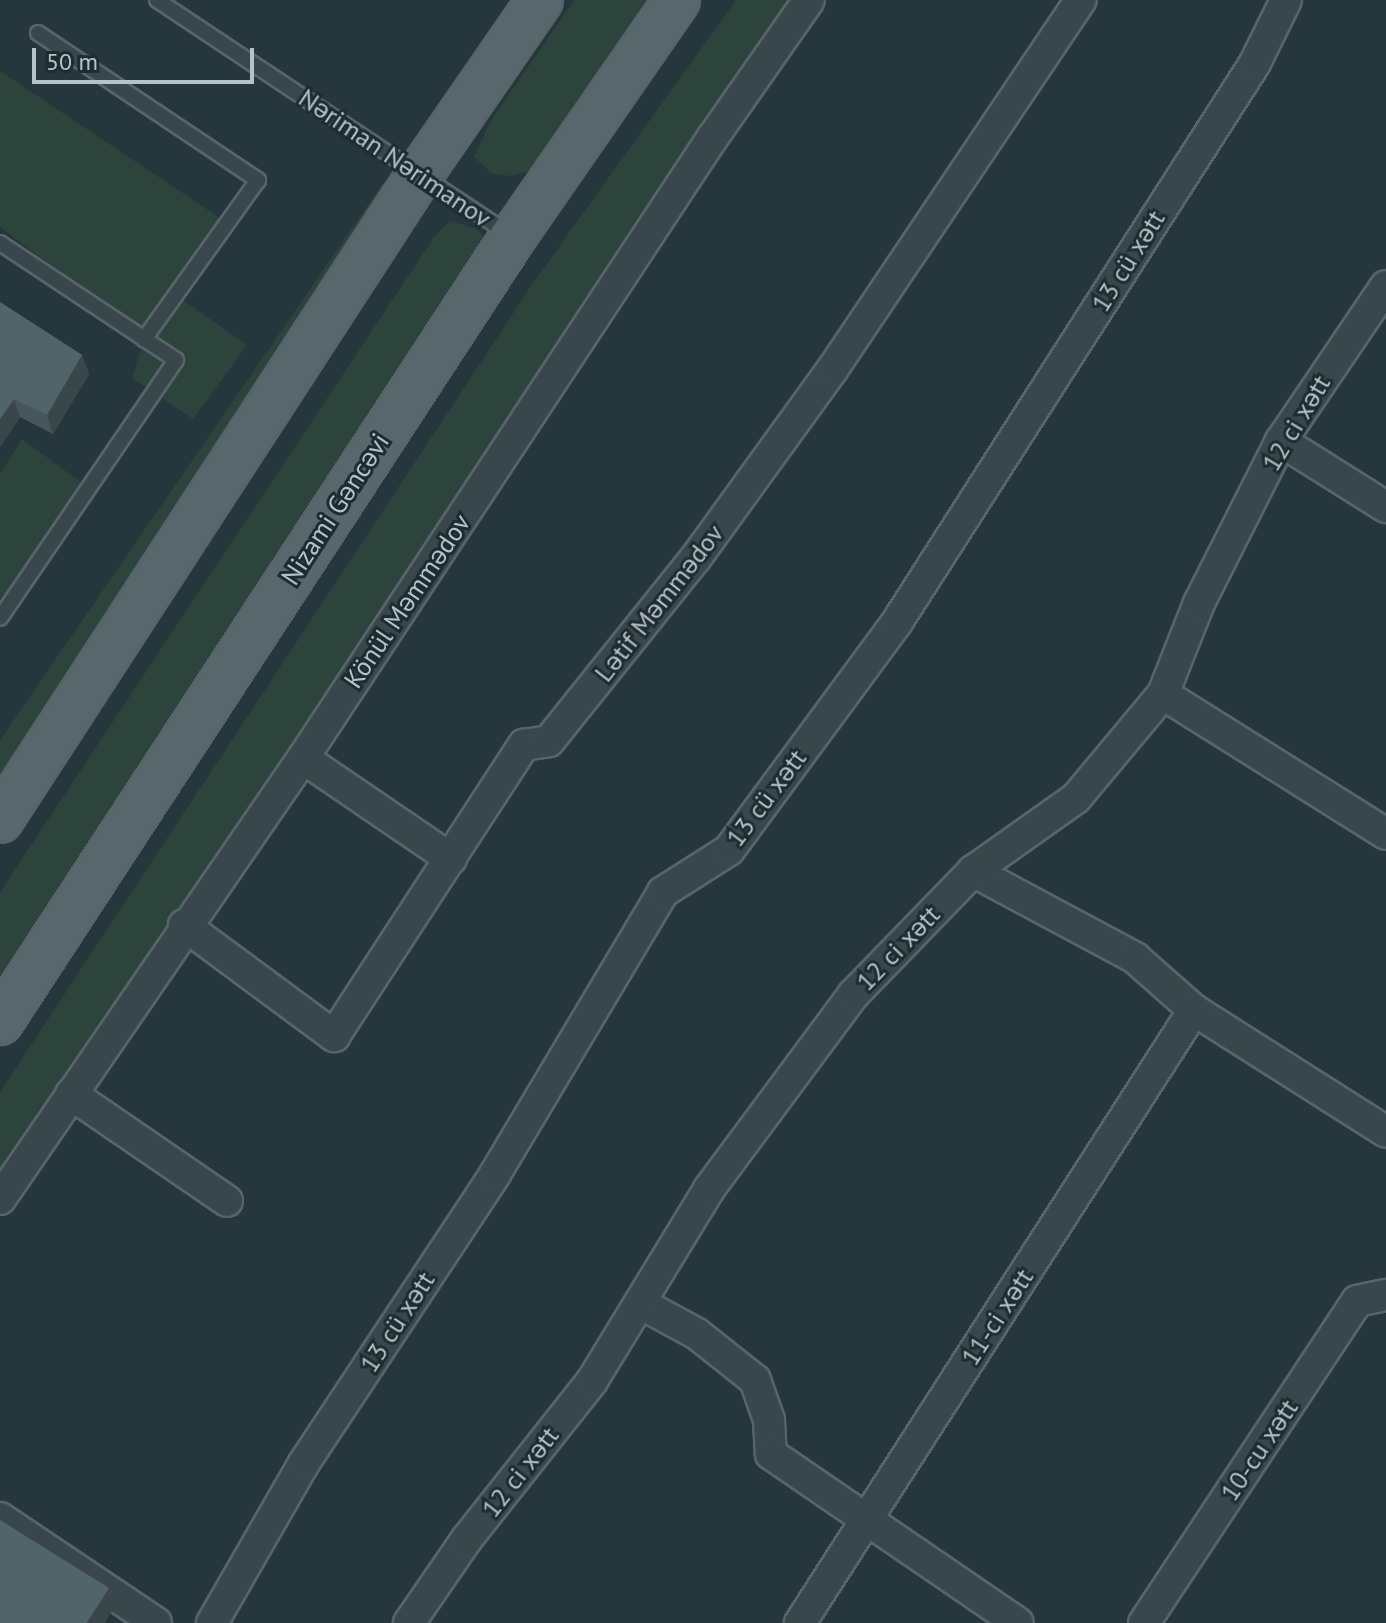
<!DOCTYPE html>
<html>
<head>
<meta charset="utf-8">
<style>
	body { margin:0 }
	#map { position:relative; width:1386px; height:1623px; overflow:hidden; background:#25363c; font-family:"PT Sans",sans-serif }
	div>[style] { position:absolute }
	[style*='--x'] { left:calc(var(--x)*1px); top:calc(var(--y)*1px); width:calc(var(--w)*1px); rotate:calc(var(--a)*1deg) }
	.green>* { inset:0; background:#2d443d }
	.roads { filter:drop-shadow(2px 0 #57656a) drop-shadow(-2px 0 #57656a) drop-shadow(0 2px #57656a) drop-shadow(0 -2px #57656a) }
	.lane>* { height:14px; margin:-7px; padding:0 7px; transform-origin:7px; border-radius:7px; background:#39474c }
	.street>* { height:30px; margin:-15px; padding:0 15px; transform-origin:15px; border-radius:15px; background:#39474c }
	.primary>* { height:44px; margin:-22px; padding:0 22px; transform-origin:22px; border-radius:22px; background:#57676c }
	.wall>* { inset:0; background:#46565b }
	.shaded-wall>* { inset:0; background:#39464a }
	.building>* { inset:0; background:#51646a }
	span { translate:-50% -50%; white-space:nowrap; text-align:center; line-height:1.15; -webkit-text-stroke:6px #1e2c31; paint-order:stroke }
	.street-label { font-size:26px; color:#b5c2c8 }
	.scale { position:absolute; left:32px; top:48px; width:222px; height:36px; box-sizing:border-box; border:4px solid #b5c2c8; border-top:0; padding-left:10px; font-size:24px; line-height:28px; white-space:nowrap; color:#b5c2c8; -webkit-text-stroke:6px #1e2c31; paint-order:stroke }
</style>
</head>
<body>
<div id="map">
	<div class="green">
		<div style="clip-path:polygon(574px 0,662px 0,534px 170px,509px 176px,491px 173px,474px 157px,490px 122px)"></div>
		<div style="clip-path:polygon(736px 0,793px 0,0 1178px,0 1092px,533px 283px)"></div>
		<div style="clip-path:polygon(0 71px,229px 224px,183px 300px,247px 345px,193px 419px,132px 378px,145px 336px,0 227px)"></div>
		<div style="clip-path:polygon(383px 183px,396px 189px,0 795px,0 740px)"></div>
		<div style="clip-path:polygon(450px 221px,477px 229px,489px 242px,0 997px,0 892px,434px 237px)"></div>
		<div style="clip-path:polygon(22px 439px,82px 483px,0 602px,0 474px)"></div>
	</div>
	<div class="roads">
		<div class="lane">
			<div style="--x:157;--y:0;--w:423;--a:33.6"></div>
			<div style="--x:38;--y:33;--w:265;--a:33.8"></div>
			<div style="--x:258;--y:180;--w:196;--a:125.6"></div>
			<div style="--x:0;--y:243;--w:211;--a:33.6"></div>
			<div style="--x:176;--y:360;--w:312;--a:124.3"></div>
		</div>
		<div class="street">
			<div style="--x:1281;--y:441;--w:124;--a:32.2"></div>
			<div style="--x:1163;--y:694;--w:263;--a:32.1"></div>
			<div style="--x:303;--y:758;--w:179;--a:34.3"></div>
			<div style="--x:973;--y:871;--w:184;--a:28.2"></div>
			<div style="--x:1135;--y:958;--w:79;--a:41.4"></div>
			<div style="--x:1194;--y:1010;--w:227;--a:32.4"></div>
			<div style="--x:184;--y:925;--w:187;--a:36.5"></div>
			<div style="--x:334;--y:1036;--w:348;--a:-56.9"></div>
			<div style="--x:524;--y:745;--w:25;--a:-9"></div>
			<div style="--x:549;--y:741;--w:233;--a:-51.3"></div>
			<div style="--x:695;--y:559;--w:233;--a:-54.1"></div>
			<div style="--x:832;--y:370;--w:446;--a:-56.1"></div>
			<div style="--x:71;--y:1094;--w:189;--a:34.4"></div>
			<div style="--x:0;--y:1199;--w:535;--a:-55.51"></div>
			<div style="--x:303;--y:758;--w:744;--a:-56.57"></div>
			<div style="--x:713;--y:137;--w:167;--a:-55"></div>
			<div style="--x:640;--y:1303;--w:65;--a:28.5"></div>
			<div style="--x:697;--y:1334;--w:74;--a:38.4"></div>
			<div style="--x:755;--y:1380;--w:42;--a:70.7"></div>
			<div style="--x:769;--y:1420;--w:34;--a:87"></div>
			<div style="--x:771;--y:1454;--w:299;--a:34.4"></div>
			<div style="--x:0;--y:1518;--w:188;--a:33.9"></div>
			<div style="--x:212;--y:1623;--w:185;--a:-60.1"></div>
			<div style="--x:304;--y:1463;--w:346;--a:-56.5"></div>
			<div style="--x:495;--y:1174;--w:328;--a:-59.2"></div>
			<div style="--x:663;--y:892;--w:78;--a:-32.5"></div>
			<div style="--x:729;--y:850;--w:283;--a:-53.6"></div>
			<div style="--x:897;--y:622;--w:664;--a:-57.36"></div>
			<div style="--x:1255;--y:63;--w:70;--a:-63.8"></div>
			<div style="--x:409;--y:1623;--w:101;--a:-55.5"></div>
			<div style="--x:466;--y:1540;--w:203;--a:-51.6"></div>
			<div style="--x:592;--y:1381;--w:225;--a:-58.6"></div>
			<div style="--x:709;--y:1189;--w:242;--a:-53.4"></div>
			<div style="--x:853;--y:995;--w:173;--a:-45.9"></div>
			<div style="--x:973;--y:871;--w:126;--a:-35.3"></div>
			<div style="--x:1076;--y:798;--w:136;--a:-50.1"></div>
			<div style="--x:1163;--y:694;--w:98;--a:-68.4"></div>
			<div style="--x:1199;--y:603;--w:182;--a:-63.2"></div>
			<div style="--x:1281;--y:441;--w:187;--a:-55.9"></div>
			<div style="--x:800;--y:1623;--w:729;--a:-57.27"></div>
			<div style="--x:1144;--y:1623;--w:386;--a:-56.5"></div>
			<div style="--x:1357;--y:1301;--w:30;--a:-12"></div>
		</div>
		<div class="primary">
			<div style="--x:0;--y:820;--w:771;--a:-56.97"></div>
			<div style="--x:420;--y:174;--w:211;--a:-55.4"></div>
			<div style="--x:0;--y:1022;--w:938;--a:-56.84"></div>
			<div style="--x:513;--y:237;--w:288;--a:-55.3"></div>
		</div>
	</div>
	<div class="wall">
		<div style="clip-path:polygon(0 302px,82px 355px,89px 374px,53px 434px,20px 417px,0 447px)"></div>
	</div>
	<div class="shaded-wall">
		<div style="clip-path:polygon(82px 355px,89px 374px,53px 434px,47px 415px)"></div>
		<div style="clip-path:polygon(14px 399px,20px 417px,0 447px,0 419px)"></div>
		<div style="clip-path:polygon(109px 1588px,115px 1606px,105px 1623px,87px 1623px)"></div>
	</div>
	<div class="building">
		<div style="clip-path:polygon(0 302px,82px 355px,47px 415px,14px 399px,0 419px)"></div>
		<div style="clip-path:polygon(0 1520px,109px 1588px,87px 1623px,0 1623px)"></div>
	</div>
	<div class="street-label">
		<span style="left:395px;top:158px;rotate:34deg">Nəriman Nərimanov</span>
		<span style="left:1128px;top:261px;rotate:-58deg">13 cü xətt</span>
		<span style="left:1296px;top:423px;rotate:-59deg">12 ci xətt</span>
		<span style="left:335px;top:509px;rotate:-57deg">Nizami Gəncəvi</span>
		<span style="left:407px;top:601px;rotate:-56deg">Könül Məmmədov</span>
		<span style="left:659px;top:603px;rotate:-52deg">Lətif Məmmədov</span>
		<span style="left:766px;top:798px;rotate:-53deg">13 cü xətt</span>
		<span style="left:898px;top:948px;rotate:-46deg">12 ci xətt</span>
		<span style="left:997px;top:1317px;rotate:-57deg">11-ci xətt</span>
		<span style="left:397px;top:1322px;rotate:-57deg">13 cü xətt</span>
		<span style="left:1259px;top:1450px;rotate:-56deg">10-cu xətt</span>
		<span style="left:520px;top:1472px;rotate:-52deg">12 ci xətt</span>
	</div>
	<div class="scale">50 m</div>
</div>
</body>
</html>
